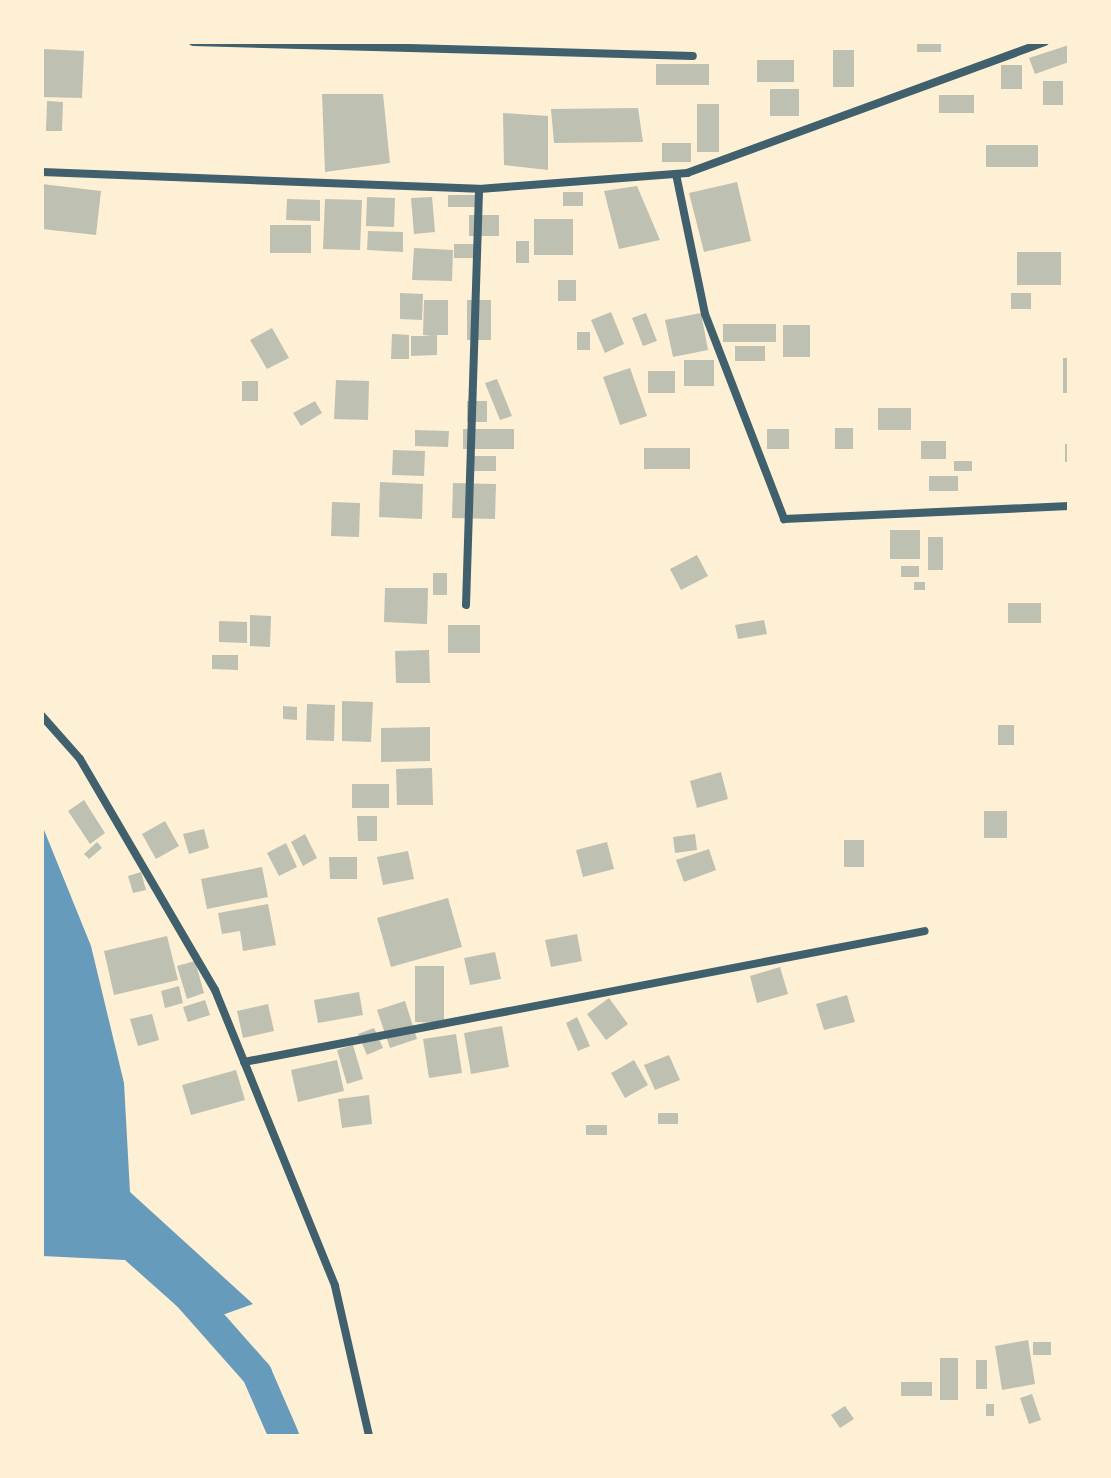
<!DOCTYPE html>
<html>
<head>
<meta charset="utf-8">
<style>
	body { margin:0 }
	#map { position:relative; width:1111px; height:1478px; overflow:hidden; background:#fdf0d5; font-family:Helvetica,sans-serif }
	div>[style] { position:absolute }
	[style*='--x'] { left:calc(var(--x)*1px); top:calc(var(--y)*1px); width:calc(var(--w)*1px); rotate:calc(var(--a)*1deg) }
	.water>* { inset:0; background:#669bbc }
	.canal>* { height:30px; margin:-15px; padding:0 15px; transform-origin:15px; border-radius:15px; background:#669bbc }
	.building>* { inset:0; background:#bec0b2 }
	.minor>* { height:8px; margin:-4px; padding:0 4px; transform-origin:4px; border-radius:4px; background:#3f606c }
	span { translate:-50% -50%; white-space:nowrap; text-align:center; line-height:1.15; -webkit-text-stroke:6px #fdf0d5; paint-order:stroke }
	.frame { position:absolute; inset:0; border:44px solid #fdf0d5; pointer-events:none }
</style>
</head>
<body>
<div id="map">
	<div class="water">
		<div style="clip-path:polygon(42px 825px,91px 946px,124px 1083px,130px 1192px,253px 1304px,197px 1324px,125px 1260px,42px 1256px)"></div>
	</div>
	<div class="canal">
		<div style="--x:181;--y:1288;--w:115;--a:48.5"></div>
		<div style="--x:257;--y:1374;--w:68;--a:66.5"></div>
	</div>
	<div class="building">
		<div style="clip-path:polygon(917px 42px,941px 42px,941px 52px,917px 52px)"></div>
		<div style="clip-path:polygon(1069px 45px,1069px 62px,1035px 74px,1029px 58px)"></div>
		<div style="clip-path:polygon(43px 49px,84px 51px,82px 98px,42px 97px)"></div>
		<div style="clip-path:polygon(833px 50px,854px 50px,854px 87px,833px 87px)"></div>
		<div style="clip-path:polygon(757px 60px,794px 60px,794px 82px,757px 82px)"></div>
		<div style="clip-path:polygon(656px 64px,709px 64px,709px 85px,656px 85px)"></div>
		<div style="clip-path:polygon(1001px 65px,1022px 65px,1022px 89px,1001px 89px)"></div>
		<div style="clip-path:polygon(1043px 81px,1063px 81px,1063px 105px,1043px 105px)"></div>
		<div style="clip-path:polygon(770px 89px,799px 89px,799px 116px,770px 116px)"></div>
		<div style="clip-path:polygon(322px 94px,383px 94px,390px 163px,325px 172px)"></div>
		<div style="clip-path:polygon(939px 95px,974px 95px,974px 113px,939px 113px)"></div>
		<div style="clip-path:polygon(47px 101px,63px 102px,62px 131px,46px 131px)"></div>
		<div style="clip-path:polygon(697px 104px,719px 104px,719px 152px,697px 152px)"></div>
		<div style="clip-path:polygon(638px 108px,643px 142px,554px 143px,551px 109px)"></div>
		<div style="clip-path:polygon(503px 113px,548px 116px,548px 170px,504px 165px)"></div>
		<div style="clip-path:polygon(662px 143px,691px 143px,691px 162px,662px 162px)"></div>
		<div style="clip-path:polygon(986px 145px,1038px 145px,1038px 167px,986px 167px)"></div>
		<div style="clip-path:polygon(737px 182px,751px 241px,704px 252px,689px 193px)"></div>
		<div style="clip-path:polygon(42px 184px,101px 191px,96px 235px,42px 229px)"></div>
		<div style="clip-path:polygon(637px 186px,660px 240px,619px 249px,604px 191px)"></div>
		<div style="clip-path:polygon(563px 192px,583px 192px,583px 206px,563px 206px)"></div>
		<div style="clip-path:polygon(448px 195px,480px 195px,480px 207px,448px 207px)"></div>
		<div style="clip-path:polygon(367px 197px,395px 198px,394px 227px,366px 226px)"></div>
		<div style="clip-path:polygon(432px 197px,435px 232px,414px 234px,411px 198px)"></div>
		<div style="clip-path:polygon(287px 199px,320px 200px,320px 221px,286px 220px)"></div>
		<div style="clip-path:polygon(325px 199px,362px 200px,360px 250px,323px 249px)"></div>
		<div style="clip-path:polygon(469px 215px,499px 215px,499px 236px,469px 236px)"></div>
		<div style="clip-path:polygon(534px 219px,573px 219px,573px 255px,534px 255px)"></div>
		<div style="clip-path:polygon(270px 225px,311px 225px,311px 253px,270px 253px)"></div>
		<div style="clip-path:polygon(368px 231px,403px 232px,403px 252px,367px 250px)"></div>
		<div style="clip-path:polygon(516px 241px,529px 241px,529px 263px,516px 263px)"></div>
		<div style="clip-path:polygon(454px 244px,474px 244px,474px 258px,454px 258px)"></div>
		<div style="clip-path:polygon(414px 248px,453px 250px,452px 281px,412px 280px)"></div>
		<div style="clip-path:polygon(1017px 252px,1061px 252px,1061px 285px,1017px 285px)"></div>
		<div style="clip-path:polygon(558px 280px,576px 280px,576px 301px,558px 301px)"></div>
		<div style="clip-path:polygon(400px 293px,423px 294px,422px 320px,400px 319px)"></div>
		<div style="clip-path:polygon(1011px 293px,1031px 293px,1031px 309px,1011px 309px)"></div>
		<div style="clip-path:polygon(424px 300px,448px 300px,448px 335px,437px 335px,437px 355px,411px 356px,411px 336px,432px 336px,423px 335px)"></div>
		<div style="clip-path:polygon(467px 300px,491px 300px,491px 340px,467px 340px)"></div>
		<div style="clip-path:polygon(611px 312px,624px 344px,605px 353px,591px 320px)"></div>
		<div style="clip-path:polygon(646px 313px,657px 341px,643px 346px,632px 318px)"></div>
		<div style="clip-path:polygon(701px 313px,708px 350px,673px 357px,665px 320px)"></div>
		<div style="clip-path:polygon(723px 324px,776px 324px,776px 342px,723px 342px)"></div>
		<div style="clip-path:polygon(783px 325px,810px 325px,810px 357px,783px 357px)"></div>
		<div style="clip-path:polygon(272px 328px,289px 358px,267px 369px,250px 340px)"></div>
		<div style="clip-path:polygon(577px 332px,590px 332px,590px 350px,577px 350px)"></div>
		<div style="clip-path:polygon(392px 334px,409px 335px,409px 359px,391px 359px)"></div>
		<div style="clip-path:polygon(735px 346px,765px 346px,765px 361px,735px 361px)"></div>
		<div style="clip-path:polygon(1063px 358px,1069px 358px,1069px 393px,1063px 393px)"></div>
		<div style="clip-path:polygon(684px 360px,714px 360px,714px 386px,684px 386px)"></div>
		<div style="clip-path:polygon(630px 368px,647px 416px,620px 425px,603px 377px)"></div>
		<div style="clip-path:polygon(648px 371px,675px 371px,675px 393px,648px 393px)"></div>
		<div style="clip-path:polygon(497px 379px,512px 416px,500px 420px,485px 383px)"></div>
		<div style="clip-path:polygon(336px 380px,369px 381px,368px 420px,334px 419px)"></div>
		<div style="clip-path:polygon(242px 381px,258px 381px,258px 401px,242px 401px)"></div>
		<div style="clip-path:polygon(315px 401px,322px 413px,301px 426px,293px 413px)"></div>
		<div style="clip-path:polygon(467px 401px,487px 401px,487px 422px,467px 422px)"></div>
		<div style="clip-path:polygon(878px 408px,911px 408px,911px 430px,878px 430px)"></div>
		<div style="clip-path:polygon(835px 428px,853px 428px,853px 449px,835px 449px)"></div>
		<div style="clip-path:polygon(463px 429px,514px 429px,514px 449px,463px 449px)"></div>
		<div style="clip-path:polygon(767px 429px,789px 429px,789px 449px,767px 449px)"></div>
		<div style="clip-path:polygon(415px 430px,449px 431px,448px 447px,415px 446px)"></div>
		<div style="clip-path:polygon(921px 441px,946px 441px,946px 459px,921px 459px)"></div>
		<div style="clip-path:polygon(1065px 444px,1069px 444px,1069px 462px,1065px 462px)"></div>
		<div style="clip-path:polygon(644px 448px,690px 448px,690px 469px,644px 469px)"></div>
		<div style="clip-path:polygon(393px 450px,425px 451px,424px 476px,392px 475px)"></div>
		<div style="clip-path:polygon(469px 456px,496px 456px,496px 471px,469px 471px)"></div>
		<div style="clip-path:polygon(954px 461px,972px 461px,972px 471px,954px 471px)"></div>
		<div style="clip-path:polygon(929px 476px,958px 476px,958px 491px,929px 491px)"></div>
		<div style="clip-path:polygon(380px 482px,423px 484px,422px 519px,379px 517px)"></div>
		<div style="clip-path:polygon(453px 483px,496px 484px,495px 519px,452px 518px)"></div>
		<div style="clip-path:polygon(332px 502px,360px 503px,359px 537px,331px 536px)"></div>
		<div style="clip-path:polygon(890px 530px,920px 530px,920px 559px,890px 559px)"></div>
		<div style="clip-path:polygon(928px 537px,943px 537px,943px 570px,928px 570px)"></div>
		<div style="clip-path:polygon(697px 555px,708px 576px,681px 590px,670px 569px)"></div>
		<div style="clip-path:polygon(901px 566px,919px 566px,919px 577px,901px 577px)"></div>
		<div style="clip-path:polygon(433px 573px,447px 573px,447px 595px,433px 595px)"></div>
		<div style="clip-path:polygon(914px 582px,925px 582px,925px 590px,914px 590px)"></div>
		<div style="clip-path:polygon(385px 588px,428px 588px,427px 624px,384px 622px)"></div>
		<div style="clip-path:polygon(1008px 603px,1041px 603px,1041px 623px,1008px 623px)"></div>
		<div style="clip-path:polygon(250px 615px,271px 616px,270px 647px,250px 646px)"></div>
		<div style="clip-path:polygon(764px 620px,767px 634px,738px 639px,735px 625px)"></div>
		<div style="clip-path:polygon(219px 621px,247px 622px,247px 643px,219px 642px)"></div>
		<div style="clip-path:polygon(448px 625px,480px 625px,480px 653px,448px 653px)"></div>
		<div style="clip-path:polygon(429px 650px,430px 683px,396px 683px,395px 651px)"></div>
		<div style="clip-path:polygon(212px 655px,238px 655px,238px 670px,212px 669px)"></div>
		<div style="clip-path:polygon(342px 701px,373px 702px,371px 742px,342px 741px)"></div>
		<div style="clip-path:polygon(307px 704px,335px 705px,334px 741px,306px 740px)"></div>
		<div style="clip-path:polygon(283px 706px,297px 707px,297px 720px,283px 719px)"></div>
		<div style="clip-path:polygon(998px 725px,1014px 725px,1014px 745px,998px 745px)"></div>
		<div style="clip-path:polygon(430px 727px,430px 761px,381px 762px,381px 728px)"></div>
		<div style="clip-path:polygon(432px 768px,433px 805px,397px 805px,396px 769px)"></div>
		<div style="clip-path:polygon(721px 772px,728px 799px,697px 808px,690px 781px)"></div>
		<div style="clip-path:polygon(352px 784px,389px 784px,389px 808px,352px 808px)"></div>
		<div style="clip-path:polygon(84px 800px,105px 833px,90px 844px,68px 811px)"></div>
		<div style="clip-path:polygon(984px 811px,1007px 811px,1007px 838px,984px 838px)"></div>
		<div style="clip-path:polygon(357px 816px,377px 816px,377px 841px,358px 841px)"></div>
		<div style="clip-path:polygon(165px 821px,179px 846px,156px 859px,142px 834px)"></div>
		<div style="clip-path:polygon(204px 829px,209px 848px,189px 854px,183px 834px)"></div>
		<div style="clip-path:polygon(305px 834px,317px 858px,303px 866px,291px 842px)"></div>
		<div style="clip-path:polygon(695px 834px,697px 850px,675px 853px,673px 837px)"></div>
		<div style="clip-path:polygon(844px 840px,864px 840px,864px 867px,844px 867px)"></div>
		<div style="clip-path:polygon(97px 842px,102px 848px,89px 859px,84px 854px)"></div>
		<div style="clip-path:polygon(607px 842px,614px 869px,583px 877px,576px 850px)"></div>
		<div style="clip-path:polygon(286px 843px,297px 867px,279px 876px,267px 853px)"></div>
		<div style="clip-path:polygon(709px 849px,716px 870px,684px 882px,676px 860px)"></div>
		<div style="clip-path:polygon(408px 851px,414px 879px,383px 885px,377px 857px)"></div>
		<div style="clip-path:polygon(329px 857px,357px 857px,357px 879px,330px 879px)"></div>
		<div style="clip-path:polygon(262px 867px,268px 897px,207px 909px,201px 879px)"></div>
		<div style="clip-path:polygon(141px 872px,146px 890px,133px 893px,128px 876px)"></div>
		<div style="clip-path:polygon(448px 898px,462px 947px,391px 967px,377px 918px)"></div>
		<div style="clip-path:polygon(268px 904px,276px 945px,243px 951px,240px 931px,222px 934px,218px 913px)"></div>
		<div style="clip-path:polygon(577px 934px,582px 961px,551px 967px,545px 940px)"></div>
		<div style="clip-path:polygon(167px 936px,178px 980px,114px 995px,104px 951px)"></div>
		<div style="clip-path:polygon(495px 952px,501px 979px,470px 985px,464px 958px)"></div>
		<div style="clip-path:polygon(195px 961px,204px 993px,187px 999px,177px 966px)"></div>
		<div style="clip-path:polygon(415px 966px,444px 966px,444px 1023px,415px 1022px)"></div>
		<div style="clip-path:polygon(780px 967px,788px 994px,757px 1003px,750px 976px)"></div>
		<div style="clip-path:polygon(179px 986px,183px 1003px,165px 1008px,161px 991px)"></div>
		<div style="clip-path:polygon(359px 992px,363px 1015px,318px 1023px,314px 1000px)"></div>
		<div style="clip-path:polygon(847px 995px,855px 1022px,824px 1030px,816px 1004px)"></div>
		<div style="clip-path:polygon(609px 998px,628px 1024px,606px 1040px,587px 1014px)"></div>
		<div style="clip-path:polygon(205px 1000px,210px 1015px,188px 1022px,183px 1007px)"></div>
		<div style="clip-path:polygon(405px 1001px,417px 1039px,390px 1048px,377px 1010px)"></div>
		<div style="clip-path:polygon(268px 1004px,274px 1031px,243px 1038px,237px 1011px)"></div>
		<div style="clip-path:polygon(152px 1014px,159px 1040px,138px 1046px,130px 1019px)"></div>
		<div style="clip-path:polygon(577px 1017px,590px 1046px,578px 1051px,566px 1023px)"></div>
		<div style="clip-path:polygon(502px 1026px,509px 1067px,471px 1074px,464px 1033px)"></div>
		<div style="clip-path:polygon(374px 1028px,383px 1048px,367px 1055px,358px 1034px)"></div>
		<div style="clip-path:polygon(456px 1034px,462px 1073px,429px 1078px,423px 1039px)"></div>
		<div style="clip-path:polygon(353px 1045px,363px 1079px,347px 1084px,337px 1050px)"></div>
		<div style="clip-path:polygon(669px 1055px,680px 1080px,655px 1090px,644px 1065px)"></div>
		<div style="clip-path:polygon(337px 1060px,344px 1091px,298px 1102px,291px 1070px)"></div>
		<div style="clip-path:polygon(634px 1060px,648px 1085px,625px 1098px,611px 1073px)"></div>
		<div style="clip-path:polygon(236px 1070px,245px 1100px,191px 1115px,182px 1085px)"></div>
		<div style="clip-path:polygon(369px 1095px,372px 1124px,342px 1128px,338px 1099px)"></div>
		<div style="clip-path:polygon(658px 1113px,678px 1113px,678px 1124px,658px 1124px)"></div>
		<div style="clip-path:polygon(586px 1125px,607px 1125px,607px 1135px,586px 1135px)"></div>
		<div style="clip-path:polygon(1028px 1340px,1035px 1384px,1002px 1390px,995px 1346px)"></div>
		<div style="clip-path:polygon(1033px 1342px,1051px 1342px,1051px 1355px,1033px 1355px)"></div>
		<div style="clip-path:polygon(940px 1358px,958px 1358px,958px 1400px,940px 1400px)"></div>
		<div style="clip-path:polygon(976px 1360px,987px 1360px,987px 1389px,976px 1389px)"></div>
		<div style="clip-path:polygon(901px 1382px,932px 1382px,932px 1396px,901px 1396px)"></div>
		<div style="clip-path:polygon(1032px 1394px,1041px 1420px,1029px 1424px,1020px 1398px)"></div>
		<div style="clip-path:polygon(986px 1404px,994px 1404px,994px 1416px,986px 1416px)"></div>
		<div style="clip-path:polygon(845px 1406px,854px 1419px,840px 1428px,831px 1415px)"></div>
	</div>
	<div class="minor">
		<div style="--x:193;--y:42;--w:500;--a:1.6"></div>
		<div style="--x:42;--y:172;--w:437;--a:2.2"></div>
		<div style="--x:479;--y:189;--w:209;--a:-4.4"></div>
		<div style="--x:687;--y:173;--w:381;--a:-20.1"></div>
		<div style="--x:676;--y:174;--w:143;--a:78.3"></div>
		<div style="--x:705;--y:314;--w:220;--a:68.9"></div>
		<div style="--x:784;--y:519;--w:285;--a:-2.6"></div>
		<div style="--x:466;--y:605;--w:416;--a:-88.2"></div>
		<div style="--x:42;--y:716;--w:57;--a:48.5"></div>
		<div style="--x:80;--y:759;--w:268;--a:59.7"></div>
		<div style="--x:215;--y:990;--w:319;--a:67.9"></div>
		<div style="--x:335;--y:1286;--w:154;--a:77.2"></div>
		<div style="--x:244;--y:1062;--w:693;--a:-10.89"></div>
	</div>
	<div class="frame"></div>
</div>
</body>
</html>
